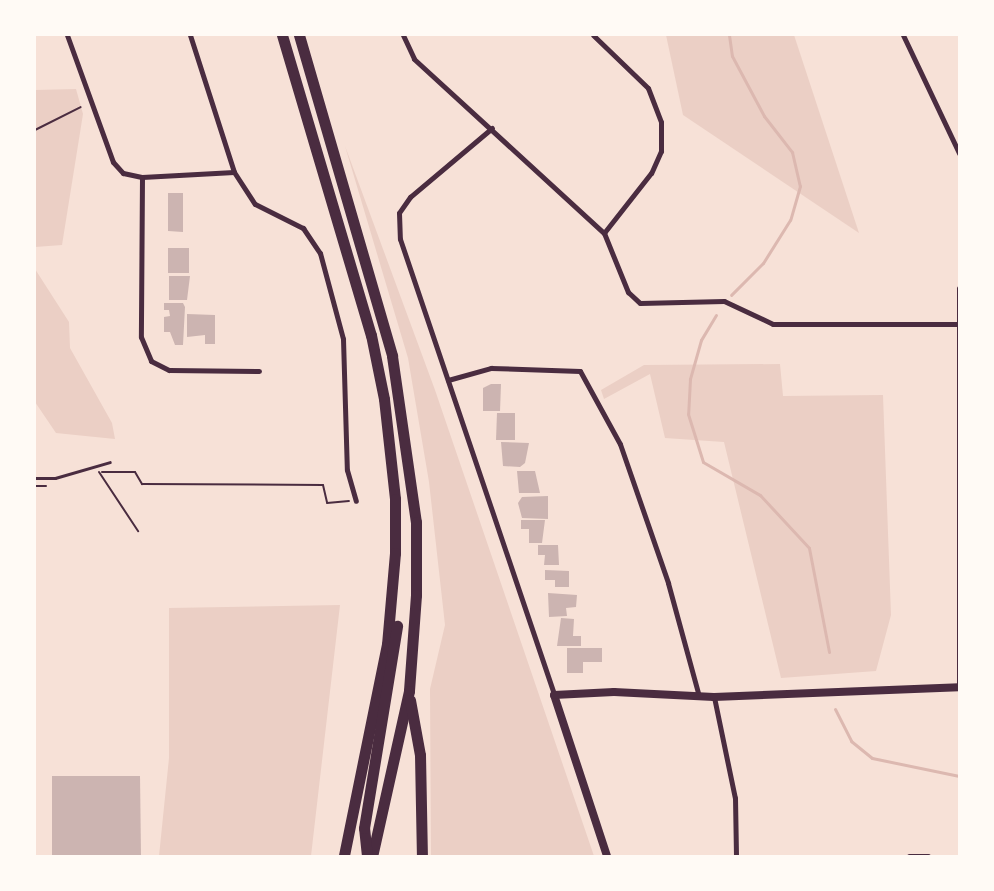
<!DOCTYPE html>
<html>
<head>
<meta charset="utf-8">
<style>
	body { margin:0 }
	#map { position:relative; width:994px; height:891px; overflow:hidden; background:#f7e1d7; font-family:Ubuntu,sans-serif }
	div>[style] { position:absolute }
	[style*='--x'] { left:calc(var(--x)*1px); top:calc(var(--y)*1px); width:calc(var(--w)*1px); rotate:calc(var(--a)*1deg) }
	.green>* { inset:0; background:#ebcfc5 }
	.stream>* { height:3px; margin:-1.5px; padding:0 1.5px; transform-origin:1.5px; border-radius:1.5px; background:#dcb8b0 }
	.building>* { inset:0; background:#ccb4b1 }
	.path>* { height:2px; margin:-1px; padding:0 1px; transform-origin:1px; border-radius:1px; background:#4a2c40 }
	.service>* { height:3px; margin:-1.5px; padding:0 1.5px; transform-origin:1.5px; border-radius:1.5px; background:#4a2c40 }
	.minor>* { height:5px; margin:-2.5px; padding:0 2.5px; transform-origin:2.5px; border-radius:2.5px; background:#4a2c40 }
	.tertiary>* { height:8px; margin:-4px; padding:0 4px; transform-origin:4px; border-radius:4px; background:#4a2c40 }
	.motorway>* { height:11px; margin:-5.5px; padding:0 5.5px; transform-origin:5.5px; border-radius:5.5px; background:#4a2c40 }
	span { translate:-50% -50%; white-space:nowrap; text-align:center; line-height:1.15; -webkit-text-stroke:5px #fffaf5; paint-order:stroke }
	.frame { position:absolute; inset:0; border:36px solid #fffaf5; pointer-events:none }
</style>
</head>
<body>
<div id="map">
	<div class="green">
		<div style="clip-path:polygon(666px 35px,794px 35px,859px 233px,683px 115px)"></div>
		<div style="clip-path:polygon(76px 89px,83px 114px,62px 245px,35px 247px,35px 90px)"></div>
		<div style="clip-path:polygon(345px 146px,435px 390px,594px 856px,431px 856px,430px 689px,445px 625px,429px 482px,408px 358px)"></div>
		<div style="clip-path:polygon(35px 269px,69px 322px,70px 348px,112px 423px,115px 439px,56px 433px,35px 402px)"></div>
		<div style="clip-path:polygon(780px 364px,783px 396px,883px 395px,891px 615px,876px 671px,781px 678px,724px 442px,665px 438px,650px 374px,604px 399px,601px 390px,644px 365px)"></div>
		<div style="clip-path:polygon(340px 605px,311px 856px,159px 856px,169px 758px,169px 608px)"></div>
	</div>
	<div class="stream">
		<div style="--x:729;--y:35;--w:21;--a:82"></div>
		<div style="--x:732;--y:56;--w:68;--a:61.9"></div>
		<div style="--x:764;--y:116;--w:46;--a:52.1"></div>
		<div style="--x:792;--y:152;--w:35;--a:77"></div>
		<div style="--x:800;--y:186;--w:35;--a:106"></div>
		<div style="--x:790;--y:220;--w:51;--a:122.1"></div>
		<div style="--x:763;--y:263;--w:45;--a:135"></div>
		<div style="--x:716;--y:315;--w:29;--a:121"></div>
		<div style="--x:701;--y:340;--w:41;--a:105.8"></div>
		<div style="--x:690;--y:379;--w:35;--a:93"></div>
		<div style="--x:688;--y:414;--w:50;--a:72.6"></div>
		<div style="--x:703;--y:462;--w:66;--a:30.1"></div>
		<div style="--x:760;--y:495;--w:72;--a:47.2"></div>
		<div style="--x:809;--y:548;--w:106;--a:79.1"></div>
		<div style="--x:835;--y:709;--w:36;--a:63"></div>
		<div style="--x:851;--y:741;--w:27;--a:39"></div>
		<div style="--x:872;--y:758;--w:89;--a:11.7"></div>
	</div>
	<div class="building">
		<div style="clip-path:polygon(168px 193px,183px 193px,183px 232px,168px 231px)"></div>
		<div style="clip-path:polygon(168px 248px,189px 248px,189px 273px,168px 273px)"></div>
		<div style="clip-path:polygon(169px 276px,190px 276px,187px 300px,169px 300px)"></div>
		<div style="clip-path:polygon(164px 303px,183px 303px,185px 307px,183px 345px,175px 345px,170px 332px,164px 332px,164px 317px,170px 316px,169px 310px,164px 310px)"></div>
		<div style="clip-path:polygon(187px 314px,215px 315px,215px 344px,205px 344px,205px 335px,187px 337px)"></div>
		<div style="clip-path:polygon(491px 384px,501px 384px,500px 411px,483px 411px,483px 388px)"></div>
		<div style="clip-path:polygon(497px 413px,515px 413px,515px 440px,496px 440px)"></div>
		<div style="clip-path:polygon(501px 442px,529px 443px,525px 463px,520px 467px,503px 466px)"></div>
		<div style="clip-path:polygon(517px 471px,535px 471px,540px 493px,519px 493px)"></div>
		<div style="clip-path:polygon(548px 496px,548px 519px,522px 518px,518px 503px,522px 497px)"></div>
		<div style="clip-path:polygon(521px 520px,545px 520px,542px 543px,529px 543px,529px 529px,521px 529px)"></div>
		<div style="clip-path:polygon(538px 545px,558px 545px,559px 565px,544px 565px,545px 555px,538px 555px)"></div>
		<div style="clip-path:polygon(545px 570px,569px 571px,569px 587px,555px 587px,555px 580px,545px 580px)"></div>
		<div style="clip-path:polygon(548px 593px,577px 595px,576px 607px,566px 608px,567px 616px,549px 617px)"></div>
		<div style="clip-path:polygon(561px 618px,574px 619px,573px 636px,581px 636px,581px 646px,557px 646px)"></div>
		<div style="clip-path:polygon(567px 648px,602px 648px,602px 662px,583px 662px,583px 673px,567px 673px)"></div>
		<div style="clip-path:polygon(52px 776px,140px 776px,141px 856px,52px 856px)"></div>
	</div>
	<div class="path">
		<div style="--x:35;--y:130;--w:51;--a:-26.6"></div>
		<div style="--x:99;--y:472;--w:71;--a:56.5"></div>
		<div style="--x:102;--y:472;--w:33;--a:0"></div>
		<div style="--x:135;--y:472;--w:14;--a:60"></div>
		<div style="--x:142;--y:484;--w:181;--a:0.3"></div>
		<div style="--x:323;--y:485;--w:18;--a:77"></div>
		<div style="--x:327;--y:503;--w:22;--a:-5"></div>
		<div style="--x:35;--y:486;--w:11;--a:0"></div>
	</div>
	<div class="service">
		<div style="--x:35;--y:478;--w:20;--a:0"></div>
		<div style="--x:55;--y:478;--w:57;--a:-16.2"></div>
	</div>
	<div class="minor">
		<div style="--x:67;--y:35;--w:135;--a:70.1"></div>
		<div style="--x:113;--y:162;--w:15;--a:48"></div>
		<div style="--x:123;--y:173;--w:19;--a:12"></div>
		<div style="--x:142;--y:177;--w:92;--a:-3.1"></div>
		<div style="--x:190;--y:35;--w:144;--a:72.2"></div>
		<div style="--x:234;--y:172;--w:38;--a:57"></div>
		<div style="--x:255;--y:204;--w:54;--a:26.6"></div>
		<div style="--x:303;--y:228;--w:30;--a:56"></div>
		<div style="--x:320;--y:253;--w:89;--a:75"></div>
		<div style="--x:343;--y:339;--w:131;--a:88.3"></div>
		<div style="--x:347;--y:470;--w:32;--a:74"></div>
		<div style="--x:403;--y:35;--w:26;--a:65"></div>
		<div style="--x:414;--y:59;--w:258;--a:42.5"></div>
		<div style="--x:604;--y:233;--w:64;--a:67.9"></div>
		<div style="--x:628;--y:292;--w:16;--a:43"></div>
		<div style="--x:640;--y:303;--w:84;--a:-1.4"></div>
		<div style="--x:724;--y:301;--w:54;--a:25.1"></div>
		<div style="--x:773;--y:324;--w:186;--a:0"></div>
		<div style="--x:593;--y:35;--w:76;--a:43.9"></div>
		<div style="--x:648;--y:88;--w:36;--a:69"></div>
		<div style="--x:661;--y:122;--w:29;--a:90"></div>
		<div style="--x:661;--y:151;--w:24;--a:114"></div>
		<div style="--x:651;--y:173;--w:76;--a:128.1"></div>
		<div style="--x:903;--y:35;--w:131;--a:64.6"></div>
		<div style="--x:492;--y:128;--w:107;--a:139.9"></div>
		<div style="--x:410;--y:197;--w:19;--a:125"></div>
		<div style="--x:399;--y:213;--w:26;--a:88"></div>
		<div style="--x:400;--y:239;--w:481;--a:71.3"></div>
		<div style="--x:142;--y:177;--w:160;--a:90.4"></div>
		<div style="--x:141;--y:337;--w:26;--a:67"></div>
		<div style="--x:151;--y:361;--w:20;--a:27"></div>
		<div style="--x:169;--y:370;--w:90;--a:0.6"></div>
		<div style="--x:448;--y:380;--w:45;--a:-15.6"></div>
		<div style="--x:491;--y:368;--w:89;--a:1.9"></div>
		<div style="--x:580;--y:371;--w:83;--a:61.3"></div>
		<div style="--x:620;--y:444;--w:147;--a:70.9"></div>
		<div style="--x:668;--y:583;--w:117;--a:74.7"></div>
		<div style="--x:959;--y:687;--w:399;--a:-90"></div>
		<div style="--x:714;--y:697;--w:103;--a:78.3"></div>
		<div style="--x:735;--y:798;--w:58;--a:89"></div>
		<div style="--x:909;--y:856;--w:19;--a:0"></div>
	</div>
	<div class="tertiary">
		<div style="--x:607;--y:856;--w:169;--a:-108.2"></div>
		<div style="--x:554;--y:695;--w:60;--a:-2.9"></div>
		<div style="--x:614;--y:692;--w:100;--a:2.9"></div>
		<div style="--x:714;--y:697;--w:245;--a:-2.3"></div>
	</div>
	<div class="motorway">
		<div style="--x:282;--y:35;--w:313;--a:73.5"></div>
		<div style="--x:371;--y:335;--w:65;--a:78.5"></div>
		<div style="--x:384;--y:399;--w:101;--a:83.7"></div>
		<div style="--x:395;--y:499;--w:54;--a:90"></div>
		<div style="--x:395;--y:553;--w:91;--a:95"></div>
		<div style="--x:387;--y:644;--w:216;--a:101.5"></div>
		<div style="--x:299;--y:35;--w:334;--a:73.8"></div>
		<div style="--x:392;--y:356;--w:168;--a:81.8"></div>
		<div style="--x:416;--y:522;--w:73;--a:90"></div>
		<div style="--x:416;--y:595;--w:96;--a:94.2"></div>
		<div style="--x:409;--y:691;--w:169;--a:102.6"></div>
		<div style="--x:410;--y:700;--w:56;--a:79.7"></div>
		<div style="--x:420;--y:755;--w:101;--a:88.9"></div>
		<div style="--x:367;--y:856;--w:28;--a:-96"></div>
		<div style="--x:364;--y:828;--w:205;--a:-80.7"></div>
	</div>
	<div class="frame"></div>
</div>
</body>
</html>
